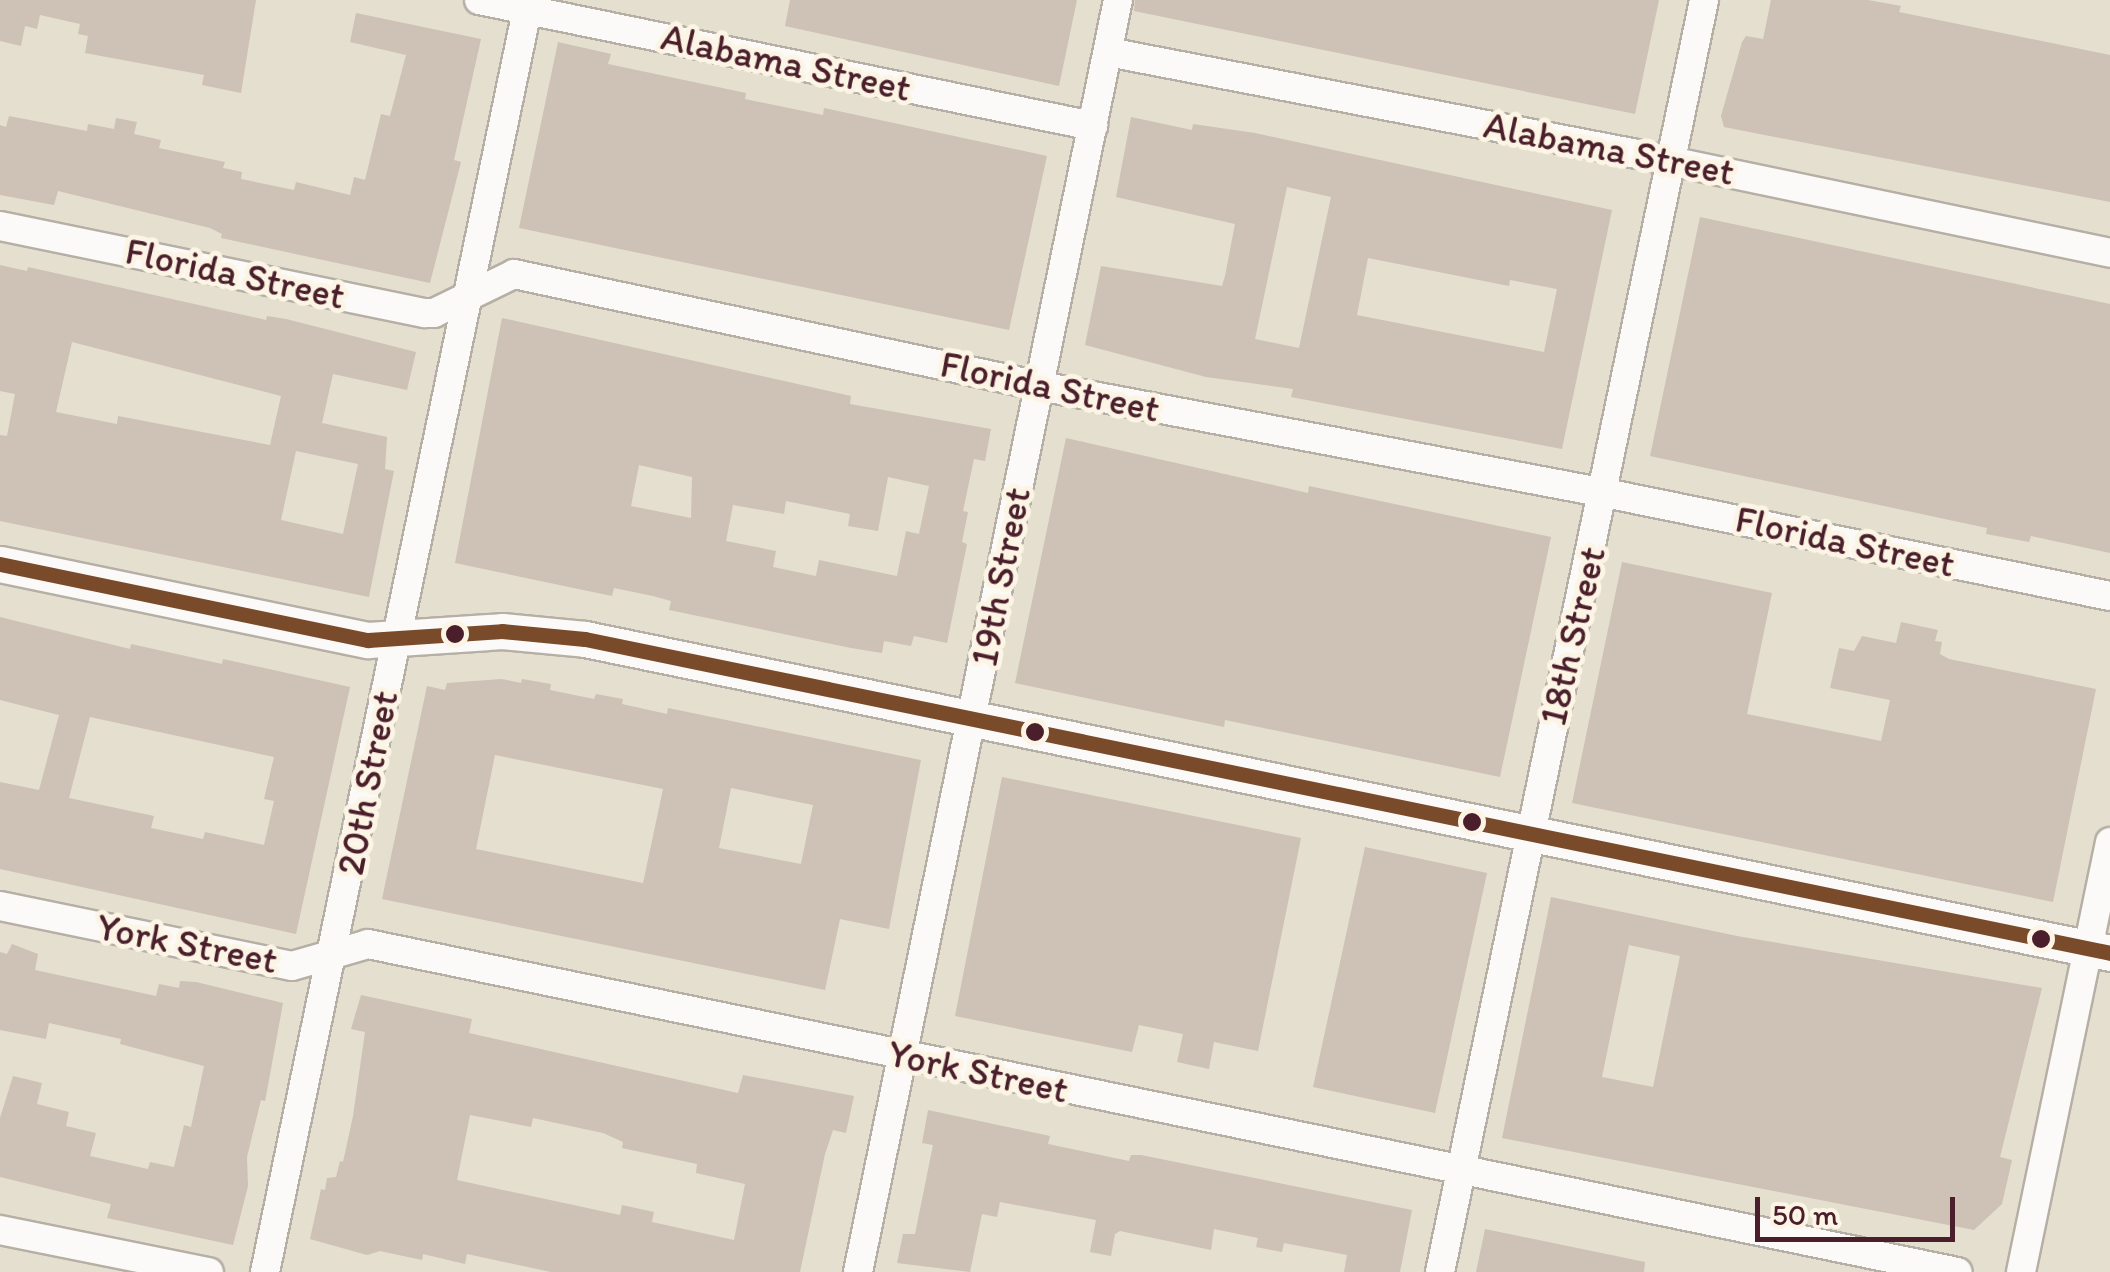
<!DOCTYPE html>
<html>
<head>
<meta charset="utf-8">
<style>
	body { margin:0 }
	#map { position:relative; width:2110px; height:1272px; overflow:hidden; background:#e4dfce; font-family:Itim,sans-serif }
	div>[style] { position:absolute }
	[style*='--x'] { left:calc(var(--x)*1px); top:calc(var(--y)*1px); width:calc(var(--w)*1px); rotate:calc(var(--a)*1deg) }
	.building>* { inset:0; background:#cdc2b5 }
	.roads { filter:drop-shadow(2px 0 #b6afa5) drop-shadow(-2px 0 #b6afa5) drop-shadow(0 2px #b6afa5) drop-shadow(0 -2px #b6afa5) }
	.minor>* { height:28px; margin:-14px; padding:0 14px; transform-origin:14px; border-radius:14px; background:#fbfaf8 }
	.tertiary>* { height:35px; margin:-17.5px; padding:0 17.5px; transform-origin:17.5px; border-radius:17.5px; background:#fbfaf8 }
	.bus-1>* { height:15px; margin:-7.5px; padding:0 7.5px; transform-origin:7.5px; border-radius:7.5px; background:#7a4b2a }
	.dots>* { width:28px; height:28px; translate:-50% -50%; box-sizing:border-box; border:5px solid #fcf5e5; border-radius:50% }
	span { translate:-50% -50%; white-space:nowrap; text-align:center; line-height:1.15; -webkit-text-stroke:10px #fcf5e5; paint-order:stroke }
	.street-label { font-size:38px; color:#4a1f2b }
	.scale { position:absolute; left:1755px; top:1197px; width:200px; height:45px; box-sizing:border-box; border:5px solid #4a1f2b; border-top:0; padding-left:12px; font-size:30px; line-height:35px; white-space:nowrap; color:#4a1f2b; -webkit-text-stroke:8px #fcf5e5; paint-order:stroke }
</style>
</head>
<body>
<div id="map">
	<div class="building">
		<div style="clip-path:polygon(0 0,256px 0,241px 93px,202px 85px,204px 75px,85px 53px,88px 36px,78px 34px,80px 24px,40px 15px,37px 29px,25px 26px,21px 46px,0 41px)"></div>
		<div style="clip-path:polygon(790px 0,1077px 0,1059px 86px,785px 26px)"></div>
		<div style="clip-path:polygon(1135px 0,1659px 0,1635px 114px,1134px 11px)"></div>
		<div style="clip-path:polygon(1771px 0,1868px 0,1901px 6px,1899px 12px,2110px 55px,2110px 202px,1724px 127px,1721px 116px,1742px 42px,1746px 36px,1763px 39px)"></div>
		<div style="clip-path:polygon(356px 13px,481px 39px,454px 160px,461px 162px,430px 283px,221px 238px,222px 234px,210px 228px,58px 191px,54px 205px,0 195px,0 125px,6px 127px,9px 116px,87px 131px,88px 124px,114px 129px,116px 118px,137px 122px,134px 134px,161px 140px,159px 148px,225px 162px,223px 168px,242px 172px,241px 179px,294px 190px,296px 182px,350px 195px,354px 177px,365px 180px,381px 114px,390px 116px,406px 55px,350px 42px)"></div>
		<div style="clip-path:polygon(558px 42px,611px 54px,608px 64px,746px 93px,745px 99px,823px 115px,824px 108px,1047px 156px,1009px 330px,519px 228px)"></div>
		<div style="clip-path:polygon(evenodd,1131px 117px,1192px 130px,1193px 124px,1255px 133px,1612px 210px,1562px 449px,1291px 397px,1293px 389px,1206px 377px,1085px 345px,1101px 266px,1222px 286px,1225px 276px,1235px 224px,1116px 197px,1131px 117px,1287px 187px,1331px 197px,1299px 348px,1255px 339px,1287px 187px,1131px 117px,1368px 258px,1509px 286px,1510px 280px,1557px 289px,1544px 352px,1357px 315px,1368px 258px)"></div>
		<div style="clip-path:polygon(1700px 217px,2110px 304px,2110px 553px,2031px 536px,2029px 542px,1986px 534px,1987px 528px,1650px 456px)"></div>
		<div style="clip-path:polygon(evenodd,0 265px,27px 271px,28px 267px,266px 320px,267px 316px,286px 319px,416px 352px,407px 390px,333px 374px,322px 423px,387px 437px,385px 469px,394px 471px,369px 597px,0 521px,0 435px,7px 436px,15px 394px,0 391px,0 265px,72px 342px,281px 396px,270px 445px,118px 416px,117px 424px,56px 412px,72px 342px,0 265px,296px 451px,358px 464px,343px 534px,281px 520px,296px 451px)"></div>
		<div style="clip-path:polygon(evenodd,502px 318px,851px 396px,850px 404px,991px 429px,985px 461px,974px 459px,963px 511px,968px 512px,962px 542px,967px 544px,947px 643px,914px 636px,911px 646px,884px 641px,882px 653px,851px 648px,669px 610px,671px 601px,653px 596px,614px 588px,612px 596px,455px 563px,502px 318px,639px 465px,692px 477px,691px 518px,631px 506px,639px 465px,502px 318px,888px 477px,929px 486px,919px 534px,906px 531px,897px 576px,819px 560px,816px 576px,773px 567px,776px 551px,726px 541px,733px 505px,784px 514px,786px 501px,850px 514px,848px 526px,878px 531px,888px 477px)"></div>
		<div style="clip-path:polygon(1066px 438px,1308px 493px,1309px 486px,1551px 537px,1500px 777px,1225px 720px,1224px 727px,1015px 683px)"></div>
		<div style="clip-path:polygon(1622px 562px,1772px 593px,1747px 714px,1881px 741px,1890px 700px,1830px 688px,1839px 648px,1854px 651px,1862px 636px,1896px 643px,1901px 622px,1938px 630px,1935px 641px,1942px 642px,1940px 654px,1949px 659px,2096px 689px,2053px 902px,1572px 803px)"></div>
		<div style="clip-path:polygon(evenodd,0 617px,130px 649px,131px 644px,222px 664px,223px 659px,350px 687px,296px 934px,0 869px,0 782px,39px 790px,59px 715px,0 700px,0 617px,90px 717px,274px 757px,264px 799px,274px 801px,264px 845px,205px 832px,203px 839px,151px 828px,154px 816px,69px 798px,90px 717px)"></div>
		<div style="clip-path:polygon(evenodd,502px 679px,521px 683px,522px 679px,551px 684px,550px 690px,594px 699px,596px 694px,623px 699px,622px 704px,667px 714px,668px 708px,921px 760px,889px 929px,840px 919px,825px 990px,382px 899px,427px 686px,445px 690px,447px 683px,502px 679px,495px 755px,663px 789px,643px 883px,476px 849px,495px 755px,502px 679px,731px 788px,813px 805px,801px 864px,719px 848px,731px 788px)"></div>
		<div style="clip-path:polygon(1002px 777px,1301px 838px,1258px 1051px,1214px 1042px,1209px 1069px,1177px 1062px,1183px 1034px,1139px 1025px,1132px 1052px,955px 1016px)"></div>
		<div style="clip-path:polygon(1365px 847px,1487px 873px,1435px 1113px,1313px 1087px)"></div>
		<div style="clip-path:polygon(evenodd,1551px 897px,1737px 936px,2042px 988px,2000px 1157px,2012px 1160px,2002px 1204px,1974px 1230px,1502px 1138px,1551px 897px,1629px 945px,1680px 956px,1653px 1087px,1602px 1077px,1629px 945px)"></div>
		<div style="clip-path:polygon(12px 944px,38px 954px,35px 970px,156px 996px,159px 984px,179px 988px,180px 981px,196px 982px,283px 1003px,267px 1091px,265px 1101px,261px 1100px,247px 1157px,248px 1186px,233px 1245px,107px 1218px,111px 1204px,0 1177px,0 1118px,13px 1076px,42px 1083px,37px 1104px,69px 1112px,66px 1126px,96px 1133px,90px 1156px,148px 1169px,150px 1162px,174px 1167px,184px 1125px,191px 1127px,204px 1066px,120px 1044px,121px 1039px,49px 1023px,46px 1039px,0 1030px,0 952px,7px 954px)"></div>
		<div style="clip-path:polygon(evenodd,361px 995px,472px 1019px,469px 1033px,738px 1093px,743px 1075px,854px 1096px,846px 1133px,833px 1130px,825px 1154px,800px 1272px,551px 1272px,467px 1254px,465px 1264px,423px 1254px,422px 1260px,380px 1251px,367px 1255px,310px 1239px,321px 1189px,325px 1190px,327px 1178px,336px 1177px,340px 1161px,343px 1162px,353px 1116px,365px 1032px,351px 1029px,361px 995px,470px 1115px,531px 1127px,533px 1118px,603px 1133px,623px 1142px,622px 1148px,697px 1164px,696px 1173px,745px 1184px,734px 1240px,652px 1222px,654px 1212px,622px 1205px,620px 1215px,457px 1180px,470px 1115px)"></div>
		<div style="clip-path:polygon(928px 1110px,1050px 1136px,1048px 1144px,1129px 1161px,1131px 1155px,1141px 1155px,1412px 1210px,1400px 1272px,1344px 1272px,1347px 1255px,1284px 1243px,1282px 1252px,1256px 1247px,1258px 1238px,1214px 1229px,1211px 1250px,1120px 1231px,1115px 1234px,1111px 1256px,1090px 1252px,1096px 1220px,1000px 1202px,997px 1217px,982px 1214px,970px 1272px,897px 1263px,903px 1234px,915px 1234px,933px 1145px,922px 1143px)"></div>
		<div style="clip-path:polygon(1485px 1229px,1645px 1262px,1644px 1272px,1476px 1272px)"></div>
	</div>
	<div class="roads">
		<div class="minor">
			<div style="--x:479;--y:0;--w:627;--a:11.6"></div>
			<div style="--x:1108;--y:52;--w:539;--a:10.91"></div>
			<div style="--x:1637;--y:154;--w:483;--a:11.8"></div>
			<div style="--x:0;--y:226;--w:434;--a:11.6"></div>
			<div style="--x:425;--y:313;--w:9;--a:0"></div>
			<div style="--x:434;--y:313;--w:89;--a:-26"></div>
			<div style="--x:514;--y:274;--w:538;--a:12.02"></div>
			<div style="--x:1040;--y:386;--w:575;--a:10.72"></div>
			<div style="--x:1605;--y:493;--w:515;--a:11.53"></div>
			<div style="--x:0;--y:906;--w:298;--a:11.6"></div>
			<div style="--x:292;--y:966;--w:79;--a:-16.1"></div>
			<div style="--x:368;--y:944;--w:1623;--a:11.66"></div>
			<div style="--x:0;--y:1230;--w:213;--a:11.4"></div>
			<div style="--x:265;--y:1272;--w:1299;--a:-78.27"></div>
			<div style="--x:858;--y:1272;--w:1298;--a:-78.45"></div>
			<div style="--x:1440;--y:1272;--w:1299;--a:-78.27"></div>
			<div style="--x:2021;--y:1272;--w:439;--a:-78.3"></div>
		</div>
		<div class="tertiary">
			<div style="--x:0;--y:564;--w:376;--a:11.7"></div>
			<div style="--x:368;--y:640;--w:134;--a:-3.8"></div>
			<div style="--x:502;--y:631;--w:83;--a:5.5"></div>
			<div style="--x:585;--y:639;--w:1557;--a:11.63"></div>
		</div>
	</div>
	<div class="bus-1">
		<div style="--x:0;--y:564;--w:376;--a:11.7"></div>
		<div style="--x:368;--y:640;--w:134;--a:-3.8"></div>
		<div style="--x:502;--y:631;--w:83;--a:5.5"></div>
		<div style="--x:585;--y:639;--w:1557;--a:11.63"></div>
	</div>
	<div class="dots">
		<div style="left:455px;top:634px;background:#4a1f2b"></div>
		<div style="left:1035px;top:732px;background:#4a1f2b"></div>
		<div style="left:1472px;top:822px;background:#4a1f2b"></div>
		<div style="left:2041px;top:939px;background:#4a1f2b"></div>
	</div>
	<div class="street-label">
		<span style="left:786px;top:63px;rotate:12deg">Alabama Street</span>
		<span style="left:1609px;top:149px;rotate:11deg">Alabama Street</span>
		<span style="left:235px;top:274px;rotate:12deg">Florida Street</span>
		<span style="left:1050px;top:387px;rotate:12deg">Florida Street</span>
		<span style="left:1845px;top:542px;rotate:12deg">Florida Street</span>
		<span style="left:1001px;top:577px;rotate:-79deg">19th Street</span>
		<span style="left:1573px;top:636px;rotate:-77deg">18th Street</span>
		<span style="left:368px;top:783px;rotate:-79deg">20th Street</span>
		<span style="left:187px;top:944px;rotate:11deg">York Street</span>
		<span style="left:978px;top:1072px;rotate:12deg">York Street</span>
	</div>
	<div class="scale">50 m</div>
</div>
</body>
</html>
